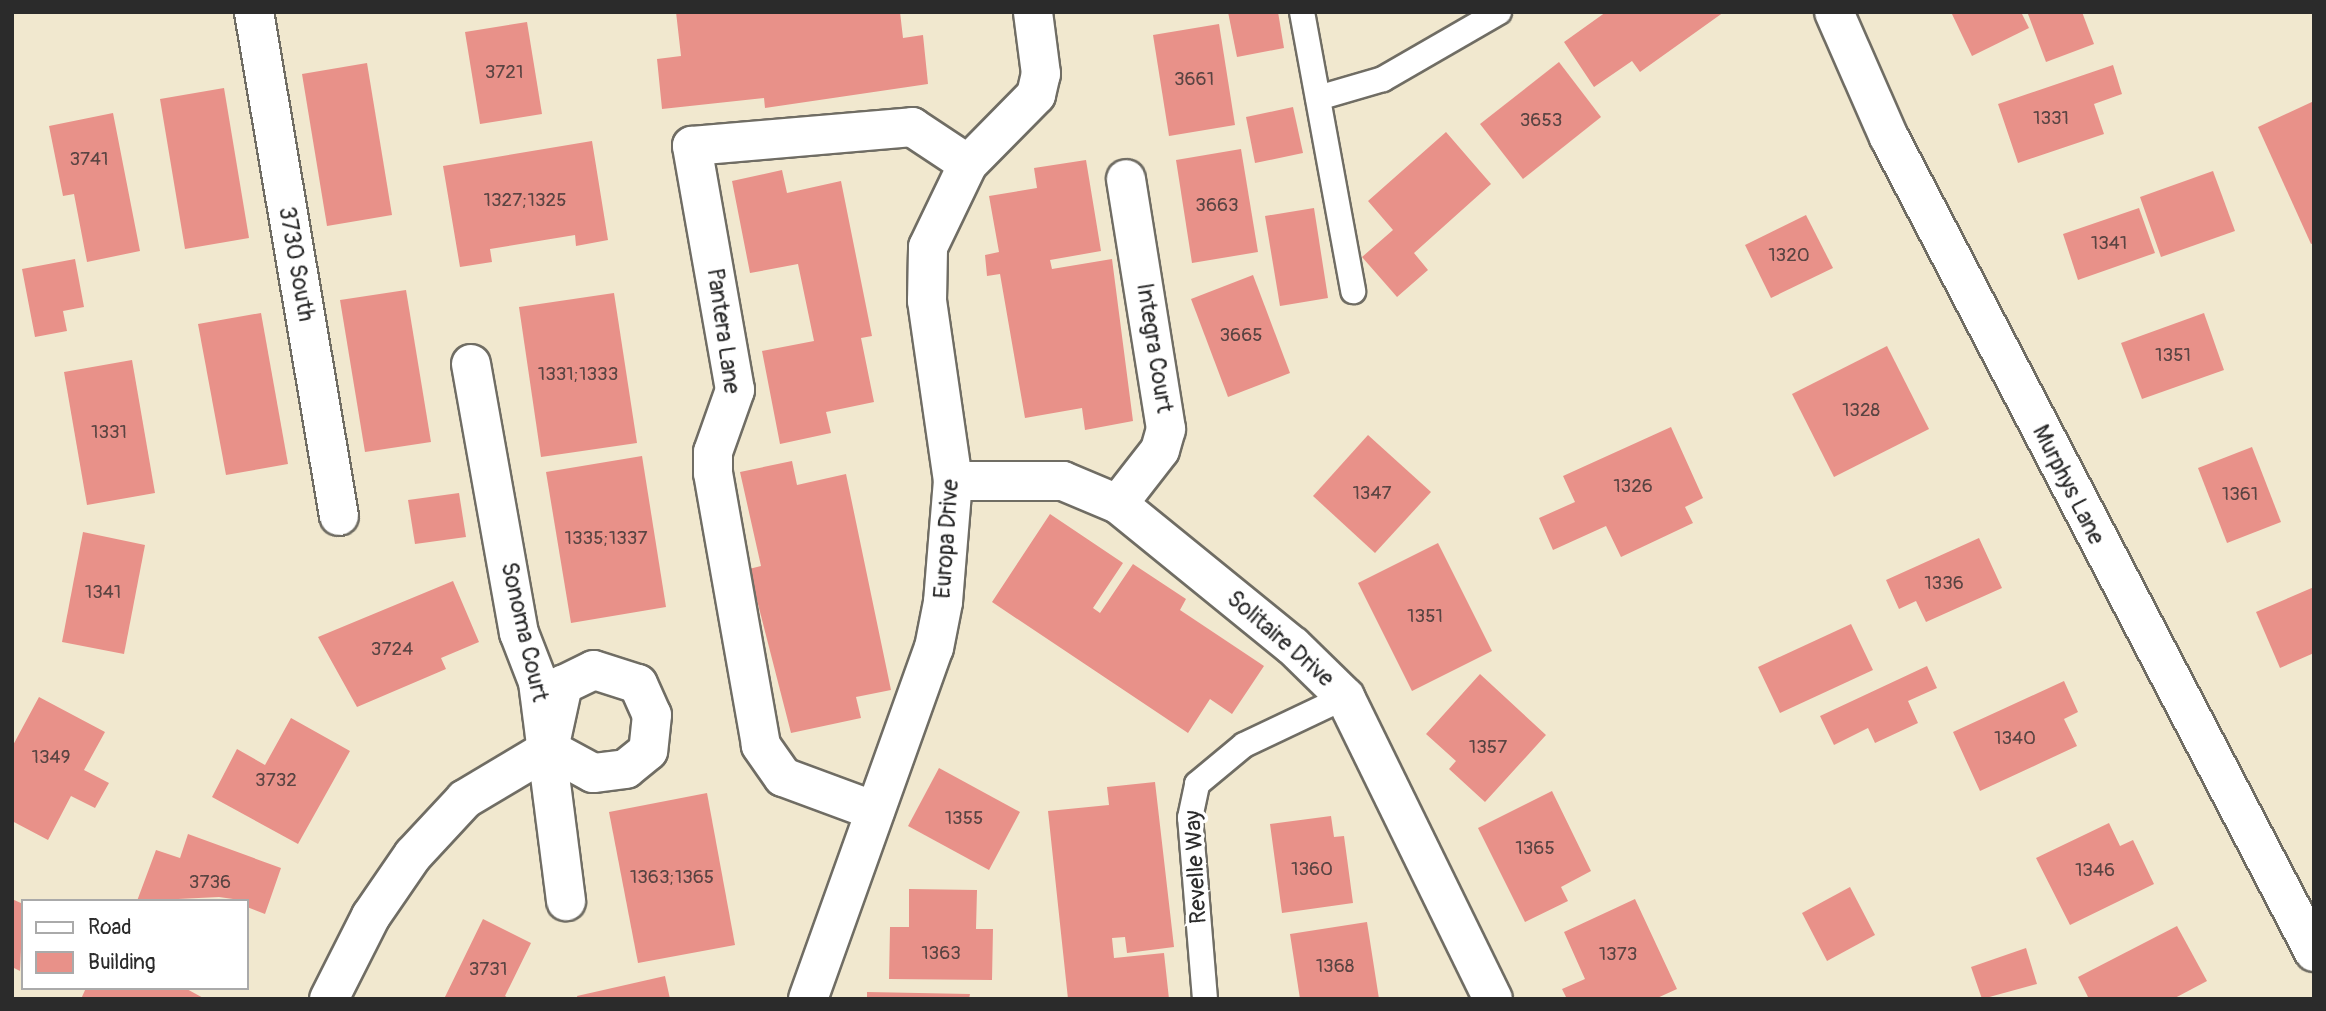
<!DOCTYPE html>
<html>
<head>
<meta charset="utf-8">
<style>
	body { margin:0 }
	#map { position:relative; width:2326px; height:1011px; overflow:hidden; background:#f1e8cf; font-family:Pangolin,sans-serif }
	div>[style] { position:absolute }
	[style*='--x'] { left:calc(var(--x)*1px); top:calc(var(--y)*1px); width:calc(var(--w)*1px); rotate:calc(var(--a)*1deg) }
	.building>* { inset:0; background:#e89189 }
	.roads { filter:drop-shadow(2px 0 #706d64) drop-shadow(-2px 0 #706d64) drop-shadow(0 2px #706d64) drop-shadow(0 -2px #706d64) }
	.service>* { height:24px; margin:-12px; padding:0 12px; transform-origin:12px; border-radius:12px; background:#fff }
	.minor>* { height:38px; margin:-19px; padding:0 19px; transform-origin:19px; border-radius:19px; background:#fff }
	span { translate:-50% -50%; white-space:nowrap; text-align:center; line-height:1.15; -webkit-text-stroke:7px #fff; paint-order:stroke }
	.number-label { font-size:19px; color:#5a4442 }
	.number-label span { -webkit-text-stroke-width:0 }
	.street-label { font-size:23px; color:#2b2b2b }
	.frame { position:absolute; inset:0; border:14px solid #2b2b2b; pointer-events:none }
	.legend { position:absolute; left:21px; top:899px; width:228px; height:91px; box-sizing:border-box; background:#fff; border:2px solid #aaa; margin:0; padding:9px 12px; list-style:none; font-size:21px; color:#2b2b2b }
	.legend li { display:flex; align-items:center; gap:14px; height:35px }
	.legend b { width:35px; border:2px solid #aaa }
</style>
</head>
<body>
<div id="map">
	<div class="building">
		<div style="clip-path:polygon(676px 12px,900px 12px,903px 38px,923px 35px,928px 84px,765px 108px,764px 98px,662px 109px,657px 59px,681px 56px)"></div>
		<div style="clip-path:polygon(1228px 12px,1278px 12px,1284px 48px,1237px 57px)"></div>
		<div style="clip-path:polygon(1606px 12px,1724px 12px,1640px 72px,1632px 61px,1594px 87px,1564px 42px)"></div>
		<div style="clip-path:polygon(1951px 12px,2021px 12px,2029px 28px,1972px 56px)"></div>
		<div style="clip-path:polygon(2082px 12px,2094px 44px,2046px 62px,2028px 14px)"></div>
		<div style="clip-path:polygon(527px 22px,542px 114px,480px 124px,465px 32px)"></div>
		<div style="clip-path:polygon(1219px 24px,1235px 125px,1169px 136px,1153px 35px)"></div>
		<div style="clip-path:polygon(1559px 62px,1601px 117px,1523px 179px,1480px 124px)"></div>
		<div style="clip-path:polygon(367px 63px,392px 215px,327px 226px,302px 74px)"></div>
		<div style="clip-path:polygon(2113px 65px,2122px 94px,2094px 104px,2104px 134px,2018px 163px,1998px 104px)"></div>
		<div style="clip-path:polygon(224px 88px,249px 238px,185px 249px,160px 99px)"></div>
		<div style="clip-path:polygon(2314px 101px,2314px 243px,2311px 244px,2258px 127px)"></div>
		<div style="clip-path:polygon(1293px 107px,1303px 153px,1255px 163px,1246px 117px)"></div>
		<div style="clip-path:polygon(113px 113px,140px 251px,87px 262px,74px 194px,63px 196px,49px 126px)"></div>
		<div style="clip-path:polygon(1446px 132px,1491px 184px,1414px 253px,1428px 270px,1397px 297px,1362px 257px,1393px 230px,1368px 201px)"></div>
		<div style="clip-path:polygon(592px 141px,608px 240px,576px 246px,575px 235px,490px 249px,492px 262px,460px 267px,443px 166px)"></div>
		<div style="clip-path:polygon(1241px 149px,1258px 252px,1192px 263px,1176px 160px)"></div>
		<div style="clip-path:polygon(1086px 160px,1101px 251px,1050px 260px,1052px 269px,1112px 259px,1133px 421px,1085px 430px,1082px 408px,1025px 418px,1000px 274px,987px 276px,985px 255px,999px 252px,989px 196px,1037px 188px,1034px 168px)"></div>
		<div style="clip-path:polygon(782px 170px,787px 193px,841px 181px,872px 336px,861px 338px,874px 402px,826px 412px,831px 433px,780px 444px,762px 351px,814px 341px,798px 264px,750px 273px,732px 181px)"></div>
		<div style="clip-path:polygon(2213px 171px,2235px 231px,2161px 257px,2140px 197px)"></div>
		<div style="clip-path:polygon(1314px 208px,1328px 298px,1280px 306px,1265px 216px)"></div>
		<div style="clip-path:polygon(2139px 208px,2155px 253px,2078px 280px,2063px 234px)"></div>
		<div style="clip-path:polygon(1806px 215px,1833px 268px,1771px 298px,1745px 245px)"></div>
		<div style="clip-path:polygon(75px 259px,84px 307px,63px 311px,67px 331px,35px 337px,22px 269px)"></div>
		<div style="clip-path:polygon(1253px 275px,1290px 373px,1228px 397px,1191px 299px)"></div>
		<div style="clip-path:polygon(406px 290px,431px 442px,365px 452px,340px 300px)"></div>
		<div style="clip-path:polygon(614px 293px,637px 443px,541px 457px,519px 307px)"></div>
		<div style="clip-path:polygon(261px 313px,288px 464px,226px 475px,198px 324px)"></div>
		<div style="clip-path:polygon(2204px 313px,2224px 370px,2142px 399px,2121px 343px)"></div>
		<div style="clip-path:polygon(1887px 346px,1929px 429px,1834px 477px,1792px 394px)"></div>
		<div style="clip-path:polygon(132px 360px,155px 493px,87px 505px,64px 372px)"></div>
		<div style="clip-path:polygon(1671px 427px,1703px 498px,1685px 507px,1693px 523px,1621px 557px,1606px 526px,1553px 550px,1539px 518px,1575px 502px,1563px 476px)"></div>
		<div style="clip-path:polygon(1368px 435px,1431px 492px,1375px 553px,1313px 496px)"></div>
		<div style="clip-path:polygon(2252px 447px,2281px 522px,2227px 543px,2198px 468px)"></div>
		<div style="clip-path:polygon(642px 456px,666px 607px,571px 623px,546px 472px)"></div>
		<div style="clip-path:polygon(792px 461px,797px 485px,846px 474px,891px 690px,856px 697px,861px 718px,791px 733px,749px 569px,761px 566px,740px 472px)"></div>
		<div style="clip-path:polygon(459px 493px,466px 537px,415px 544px,408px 500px)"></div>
		<div style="clip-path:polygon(1050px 514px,1123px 563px,1093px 608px,1100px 613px,1133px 564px,1186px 599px,1180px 610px,1264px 666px,1232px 714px,1210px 699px,1188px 733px,992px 602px)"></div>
		<div style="clip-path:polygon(83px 532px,145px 545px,124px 654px,62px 642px)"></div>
		<div style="clip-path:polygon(1979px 538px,2002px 588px,1926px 622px,1916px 601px,1899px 609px,1886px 580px)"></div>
		<div style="clip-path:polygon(1438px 543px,1492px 651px,1412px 691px,1358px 583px)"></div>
		<div style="clip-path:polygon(453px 581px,479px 642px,441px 658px,446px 669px,357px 707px,318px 637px)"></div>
		<div style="clip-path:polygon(2314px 587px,2314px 653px,2280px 668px,2256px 612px)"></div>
		<div style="clip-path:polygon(1851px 624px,1873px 670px,1780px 713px,1758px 667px)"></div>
		<div style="clip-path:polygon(1927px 666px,1937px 688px,1908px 701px,1918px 723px,1875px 743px,1868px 728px,1834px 745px,1820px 716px)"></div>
		<div style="clip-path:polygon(1480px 674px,1546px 735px,1485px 802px,1449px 769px,1456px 761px,1426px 734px)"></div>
		<div style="clip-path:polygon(2064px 681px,2078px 712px,2064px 719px,2077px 746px,1980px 791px,1953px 732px)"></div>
		<div style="clip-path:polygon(39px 697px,105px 732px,84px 770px,109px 783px,95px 808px,71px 796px,48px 840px,12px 821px,12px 747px)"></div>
		<div style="clip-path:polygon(291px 718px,350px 751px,298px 844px,212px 797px,237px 749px,265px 765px)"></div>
		<div style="clip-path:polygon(939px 768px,1020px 812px,989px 870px,908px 826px)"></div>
		<div style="clip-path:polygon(1155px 782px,1174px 947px,1127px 953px,1125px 937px,1112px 938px,1114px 958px,1164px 953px,1169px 999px,1068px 999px,1048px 811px,1109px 805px,1107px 787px)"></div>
		<div style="clip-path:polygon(1552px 791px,1591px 871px,1561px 887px,1568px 901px,1525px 922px,1478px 828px)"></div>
		<div style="clip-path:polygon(707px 793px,735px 945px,638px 963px,609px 812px)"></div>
		<div style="clip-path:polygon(1331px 816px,1334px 837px,1344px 836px,1353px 903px,1282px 913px,1270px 824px)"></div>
		<div style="clip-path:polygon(2109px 823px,2120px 846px,2133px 840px,2154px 884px,2070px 925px,2036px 858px)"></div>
		<div style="clip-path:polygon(188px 834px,281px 868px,265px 914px,247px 907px,247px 901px,219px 897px,137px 901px,156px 850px,180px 858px)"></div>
		<div style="clip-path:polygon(1850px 887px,1875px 935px,1827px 961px,1802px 913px)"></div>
		<div style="clip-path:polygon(909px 889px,977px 890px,976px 929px,993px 929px,992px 980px,889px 979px,890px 927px,909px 927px)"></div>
		<div style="clip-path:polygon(12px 899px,23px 904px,20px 971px,12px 967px)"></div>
		<div style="clip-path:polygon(1635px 899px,1677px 989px,1655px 999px,1567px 999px,1562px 989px,1585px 979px,1564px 932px)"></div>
		<div style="clip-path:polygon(483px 919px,531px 943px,505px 996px,510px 999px,444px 999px)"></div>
		<div style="clip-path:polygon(1367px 922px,1379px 999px,1300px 999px,1290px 934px)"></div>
		<div style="clip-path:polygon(2177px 926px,2207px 981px,2173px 999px,2089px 999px,2078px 977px)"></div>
		<div style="clip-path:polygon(2026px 948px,2037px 984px,1982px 999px,1971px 967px)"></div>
		<div style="clip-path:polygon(665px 976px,670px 999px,578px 999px,577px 996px)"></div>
		<div style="clip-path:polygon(86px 988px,185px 988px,205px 999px,81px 999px)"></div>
		<div style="clip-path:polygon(867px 992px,970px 994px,969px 999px,867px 999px)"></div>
	</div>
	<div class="roads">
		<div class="service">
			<div style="--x:1302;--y:12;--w:284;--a:79.6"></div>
			<div style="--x:1318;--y:98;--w:68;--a:-16.3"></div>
			<div style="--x:1383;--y:79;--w:134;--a:-30"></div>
			<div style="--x:1205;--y:999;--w:182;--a:-94.7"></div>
			<div style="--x:1190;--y:818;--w:35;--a:-78"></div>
			<div style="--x:1197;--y:784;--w:61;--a:-39.7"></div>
			<div style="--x:1244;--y:745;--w:112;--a:-25.4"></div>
		</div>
		<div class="minor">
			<div style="--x:254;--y:12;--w:511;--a:80.43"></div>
			<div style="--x:1834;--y:12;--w:137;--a:66.3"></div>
			<div style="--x:1889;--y:137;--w:919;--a:62.46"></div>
			<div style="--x:471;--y:364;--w:273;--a:79.9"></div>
			<div style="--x:519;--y:633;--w:53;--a:68.8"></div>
			<div style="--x:538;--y:682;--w:221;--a:82.7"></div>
			<div style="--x:953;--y:481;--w:110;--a:0"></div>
			<div style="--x:1063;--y:481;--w:60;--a:22.7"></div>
			<div style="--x:1118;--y:504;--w:225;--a:39.1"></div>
			<div style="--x:1293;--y:646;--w:73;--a:44.4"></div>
			<div style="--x:1345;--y:697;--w:336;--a:63.9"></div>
			<div style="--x:1118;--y:504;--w:68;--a:-52.1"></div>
			<div style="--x:1160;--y:450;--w:22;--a:-74"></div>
			<div style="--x:1166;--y:429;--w:253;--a:-99.1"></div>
			<div style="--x:594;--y:670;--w:46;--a:17.7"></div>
			<div style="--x:638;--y:684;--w:34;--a:66"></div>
			<div style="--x:652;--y:715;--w:36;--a:96"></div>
			<div style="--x:648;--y:751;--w:28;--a:141"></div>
			<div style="--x:626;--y:769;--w:33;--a:173"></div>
			<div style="--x:593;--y:773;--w:50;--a:-151.4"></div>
			<div style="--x:549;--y:749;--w:66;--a:-77.7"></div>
			<div style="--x:563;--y:685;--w:34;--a:-26"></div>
			<div style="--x:875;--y:811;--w:98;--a:-159.7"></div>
			<div style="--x:783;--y:777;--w:39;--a:-125"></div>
			<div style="--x:761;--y:745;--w:276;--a:-100"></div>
			<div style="--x:713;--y:473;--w:21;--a:-90"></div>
			<div style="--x:713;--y:452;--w:66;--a:-70.5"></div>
			<div style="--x:735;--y:390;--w:248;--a:-100"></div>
			<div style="--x:692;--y:146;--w:221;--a:-4.9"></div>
			<div style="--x:912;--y:127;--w:67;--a:33.5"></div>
			<div style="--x:329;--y:999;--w:93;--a:-63.2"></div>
			<div style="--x:371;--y:916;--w:74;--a:-55.5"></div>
			<div style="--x:413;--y:855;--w:76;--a:-47.1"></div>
			<div style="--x:465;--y:799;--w:98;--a:-30.8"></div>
			<div style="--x:808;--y:999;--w:373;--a:-70.3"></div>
			<div style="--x:934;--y:648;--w:47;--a:-78.9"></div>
			<div style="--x:943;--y:602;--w:121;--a:-85.3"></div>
			<div style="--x:953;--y:481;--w:182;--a:-98.2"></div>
			<div style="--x:927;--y:301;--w:54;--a:-88.9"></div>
			<div style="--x:928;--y:247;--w:92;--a:-64.3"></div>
			<div style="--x:968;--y:164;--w:97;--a:-45.4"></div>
			<div style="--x:1036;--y:95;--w:22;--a:-77"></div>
			<div style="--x:1041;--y:74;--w:63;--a:-97.4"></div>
		</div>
	</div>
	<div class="number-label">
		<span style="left:504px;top:73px">3721</span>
		<span style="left:1194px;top:80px">3661</span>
		<span style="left:2051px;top:119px">1331</span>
		<span style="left:1541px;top:121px">3653</span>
		<span style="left:89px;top:160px">3741</span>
		<span style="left:525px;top:201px">1327;1325</span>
		<span style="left:1217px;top:206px">3663</span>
		<span style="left:2109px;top:244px">1341</span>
		<span style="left:1789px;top:256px">1320</span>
		<span style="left:1241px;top:336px">3665</span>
		<span style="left:2173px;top:356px">1351</span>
		<span style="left:578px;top:375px">1331;1333</span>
		<span style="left:1861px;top:411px">1328</span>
		<span style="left:109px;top:433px">1331</span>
		<span style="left:1633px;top:487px">1326</span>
		<span style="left:1372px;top:494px">1347</span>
		<span style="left:2240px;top:495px">1361</span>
		<span style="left:606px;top:539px">1335;1337</span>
		<span style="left:1944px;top:584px">1336</span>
		<span style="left:103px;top:593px">1341</span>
		<span style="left:1425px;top:617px">1351</span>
		<span style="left:392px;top:650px">3724</span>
		<span style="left:2015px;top:739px">1340</span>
		<span style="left:1488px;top:748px">1357</span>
		<span style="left:51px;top:758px">1349</span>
		<span style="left:276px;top:781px">3732</span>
		<span style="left:964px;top:819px">1355</span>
		<span style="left:1535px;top:849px">1365</span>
		<span style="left:1312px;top:870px">1360</span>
		<span style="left:2095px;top:871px">1346</span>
		<span style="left:672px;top:878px">1363;1365</span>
		<span style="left:210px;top:883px">3736</span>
		<span style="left:941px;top:954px">1363</span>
		<span style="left:1618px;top:955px">1373</span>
		<span style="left:1335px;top:967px">1368</span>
		<span style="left:488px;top:970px">3731</span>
	</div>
	<div class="street-label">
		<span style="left:296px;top:264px;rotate:80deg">3730 South</span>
		<span style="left:723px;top:331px;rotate:82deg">Pantera Lane</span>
		<span style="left:1154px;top:348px;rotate:81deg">Integra Court</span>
		<span style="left:2068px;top:485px;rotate:63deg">Murphys Lane</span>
		<span style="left:947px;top:539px;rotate:-86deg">Europa Drive</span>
		<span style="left:524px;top:632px;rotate:77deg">Sonoma Court</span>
		<span style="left:1280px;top:639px;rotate:41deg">Solitaire Drive</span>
		<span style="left:1196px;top:867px;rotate:-93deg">Revelle Way</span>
	</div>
	<div class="frame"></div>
	<ul class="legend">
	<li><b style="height:9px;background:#fff"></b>Road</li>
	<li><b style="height:19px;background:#e89189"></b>Building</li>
	</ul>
</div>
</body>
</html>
